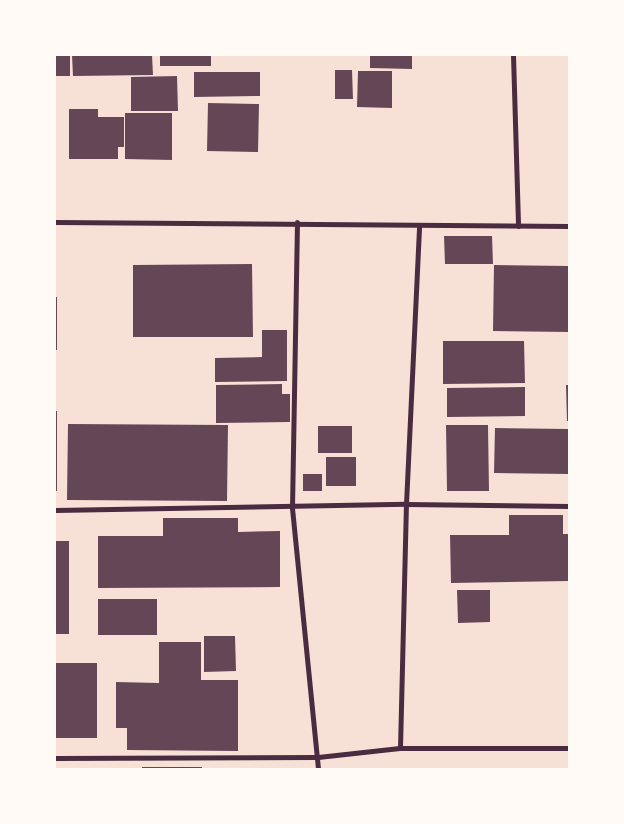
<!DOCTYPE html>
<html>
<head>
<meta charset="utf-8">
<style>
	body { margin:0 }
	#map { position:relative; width:624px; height:824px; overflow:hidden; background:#f7e1d7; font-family:"Space Grotesk",sans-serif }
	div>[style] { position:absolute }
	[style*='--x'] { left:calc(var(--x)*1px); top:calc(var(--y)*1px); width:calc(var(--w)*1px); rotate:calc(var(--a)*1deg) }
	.building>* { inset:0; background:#644757 }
	.minor>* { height:5px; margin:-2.5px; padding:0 2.5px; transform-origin:2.5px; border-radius:2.5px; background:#4a2c40 }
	span { translate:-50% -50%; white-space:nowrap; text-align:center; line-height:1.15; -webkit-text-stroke:5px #fffaf5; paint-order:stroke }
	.frame { position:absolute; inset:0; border:56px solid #fffaf5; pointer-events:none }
</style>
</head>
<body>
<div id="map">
	<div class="building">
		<div style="clip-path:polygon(55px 55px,70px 55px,70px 76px,55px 76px)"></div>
		<div style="clip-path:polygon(72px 55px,152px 55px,153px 75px,73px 76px)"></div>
		<div style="clip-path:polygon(160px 55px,211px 55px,211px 66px,160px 66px)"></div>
		<div style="clip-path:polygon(370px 55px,412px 55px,412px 69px,370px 68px)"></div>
		<div style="clip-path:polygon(335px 70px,352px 70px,353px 99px,335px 99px)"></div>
		<div style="clip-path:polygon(358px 71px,392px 71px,392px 108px,357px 107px)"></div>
		<div style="clip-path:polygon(194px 72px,260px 72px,260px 96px,194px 97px)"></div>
		<div style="clip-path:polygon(177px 76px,178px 111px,131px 111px,131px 77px)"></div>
		<div style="clip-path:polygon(208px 103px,259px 104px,258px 152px,207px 151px)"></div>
		<div style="clip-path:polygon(69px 109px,98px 109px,98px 117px,124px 117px,124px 147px,118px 147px,118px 159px,69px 159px)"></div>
		<div style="clip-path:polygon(125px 113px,172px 113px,172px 160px,125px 159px)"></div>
		<div style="clip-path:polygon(444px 236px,492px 236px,493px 264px,445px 264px)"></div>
		<div style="clip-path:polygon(252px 264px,253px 337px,133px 337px,133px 265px)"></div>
		<div style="clip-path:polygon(494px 265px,569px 266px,569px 332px,493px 331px)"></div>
		<div style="clip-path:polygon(55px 297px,57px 297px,57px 350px,55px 350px)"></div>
		<div style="clip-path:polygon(262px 330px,287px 330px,287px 381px,215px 382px,215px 358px,262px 357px)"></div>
		<div style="clip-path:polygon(443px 341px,524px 341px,525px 383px,443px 384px)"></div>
		<div style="clip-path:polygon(282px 384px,282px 394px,290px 394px,290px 422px,216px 423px,216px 385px)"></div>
		<div style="clip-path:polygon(566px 385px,569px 385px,569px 421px,567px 421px)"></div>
		<div style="clip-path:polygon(525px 387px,525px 416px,447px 417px,447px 388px)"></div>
		<div style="clip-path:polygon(55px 411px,57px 411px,57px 491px,55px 491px)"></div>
		<div style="clip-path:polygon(68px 424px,228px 425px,227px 501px,67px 500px)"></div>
		<div style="clip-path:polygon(446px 425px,488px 425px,489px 491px,447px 491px)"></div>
		<div style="clip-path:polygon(318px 426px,352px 426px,352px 453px,318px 453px)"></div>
		<div style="clip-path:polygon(495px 428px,569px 429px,569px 474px,494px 473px)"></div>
		<div style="clip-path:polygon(326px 457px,356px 457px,356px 486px,326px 486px)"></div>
		<div style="clip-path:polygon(303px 474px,322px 474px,322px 491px,303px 491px)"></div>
		<div style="clip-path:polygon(509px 515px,563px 515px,563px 534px,569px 534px,569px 581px,451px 583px,450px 535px,509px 535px)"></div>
		<div style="clip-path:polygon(163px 518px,238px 518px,238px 532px,280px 531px,280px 587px,98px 588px,98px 536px,163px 536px)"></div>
		<div style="clip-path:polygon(55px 541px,69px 541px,69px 634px,55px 634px)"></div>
		<div style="clip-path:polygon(457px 590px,490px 590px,490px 622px,458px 623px)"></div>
		<div style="clip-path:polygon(98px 599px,157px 599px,157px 635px,98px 635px)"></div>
		<div style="clip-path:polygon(204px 636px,235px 636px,236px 671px,204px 672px)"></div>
		<div style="clip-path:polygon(159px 642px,201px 642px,201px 680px,238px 680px,238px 751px,127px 750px,127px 728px,116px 728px,116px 682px,159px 683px)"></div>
		<div style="clip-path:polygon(55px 663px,97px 663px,97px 738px,55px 738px)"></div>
		<div style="clip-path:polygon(142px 767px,202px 767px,202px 769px,142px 769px)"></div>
	</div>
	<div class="minor">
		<div style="--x:513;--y:55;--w:171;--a:88.3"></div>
		<div style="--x:55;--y:222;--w:514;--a:0.45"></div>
		<div style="--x:297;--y:222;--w:286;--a:91"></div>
		<div style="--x:292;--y:508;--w:262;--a:84.3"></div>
		<div style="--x:55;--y:510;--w:351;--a:-1"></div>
		<div style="--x:406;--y:504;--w:163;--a:0.7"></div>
		<div style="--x:400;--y:748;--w:244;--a:-88.6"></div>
		<div style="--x:406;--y:504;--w:279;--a:-87.3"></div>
		<div style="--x:55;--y:758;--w:263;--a:-0.2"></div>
		<div style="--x:318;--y:757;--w:82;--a:-6.3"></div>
		<div style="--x:400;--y:748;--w:169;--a:0"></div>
	</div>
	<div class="frame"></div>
</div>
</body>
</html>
